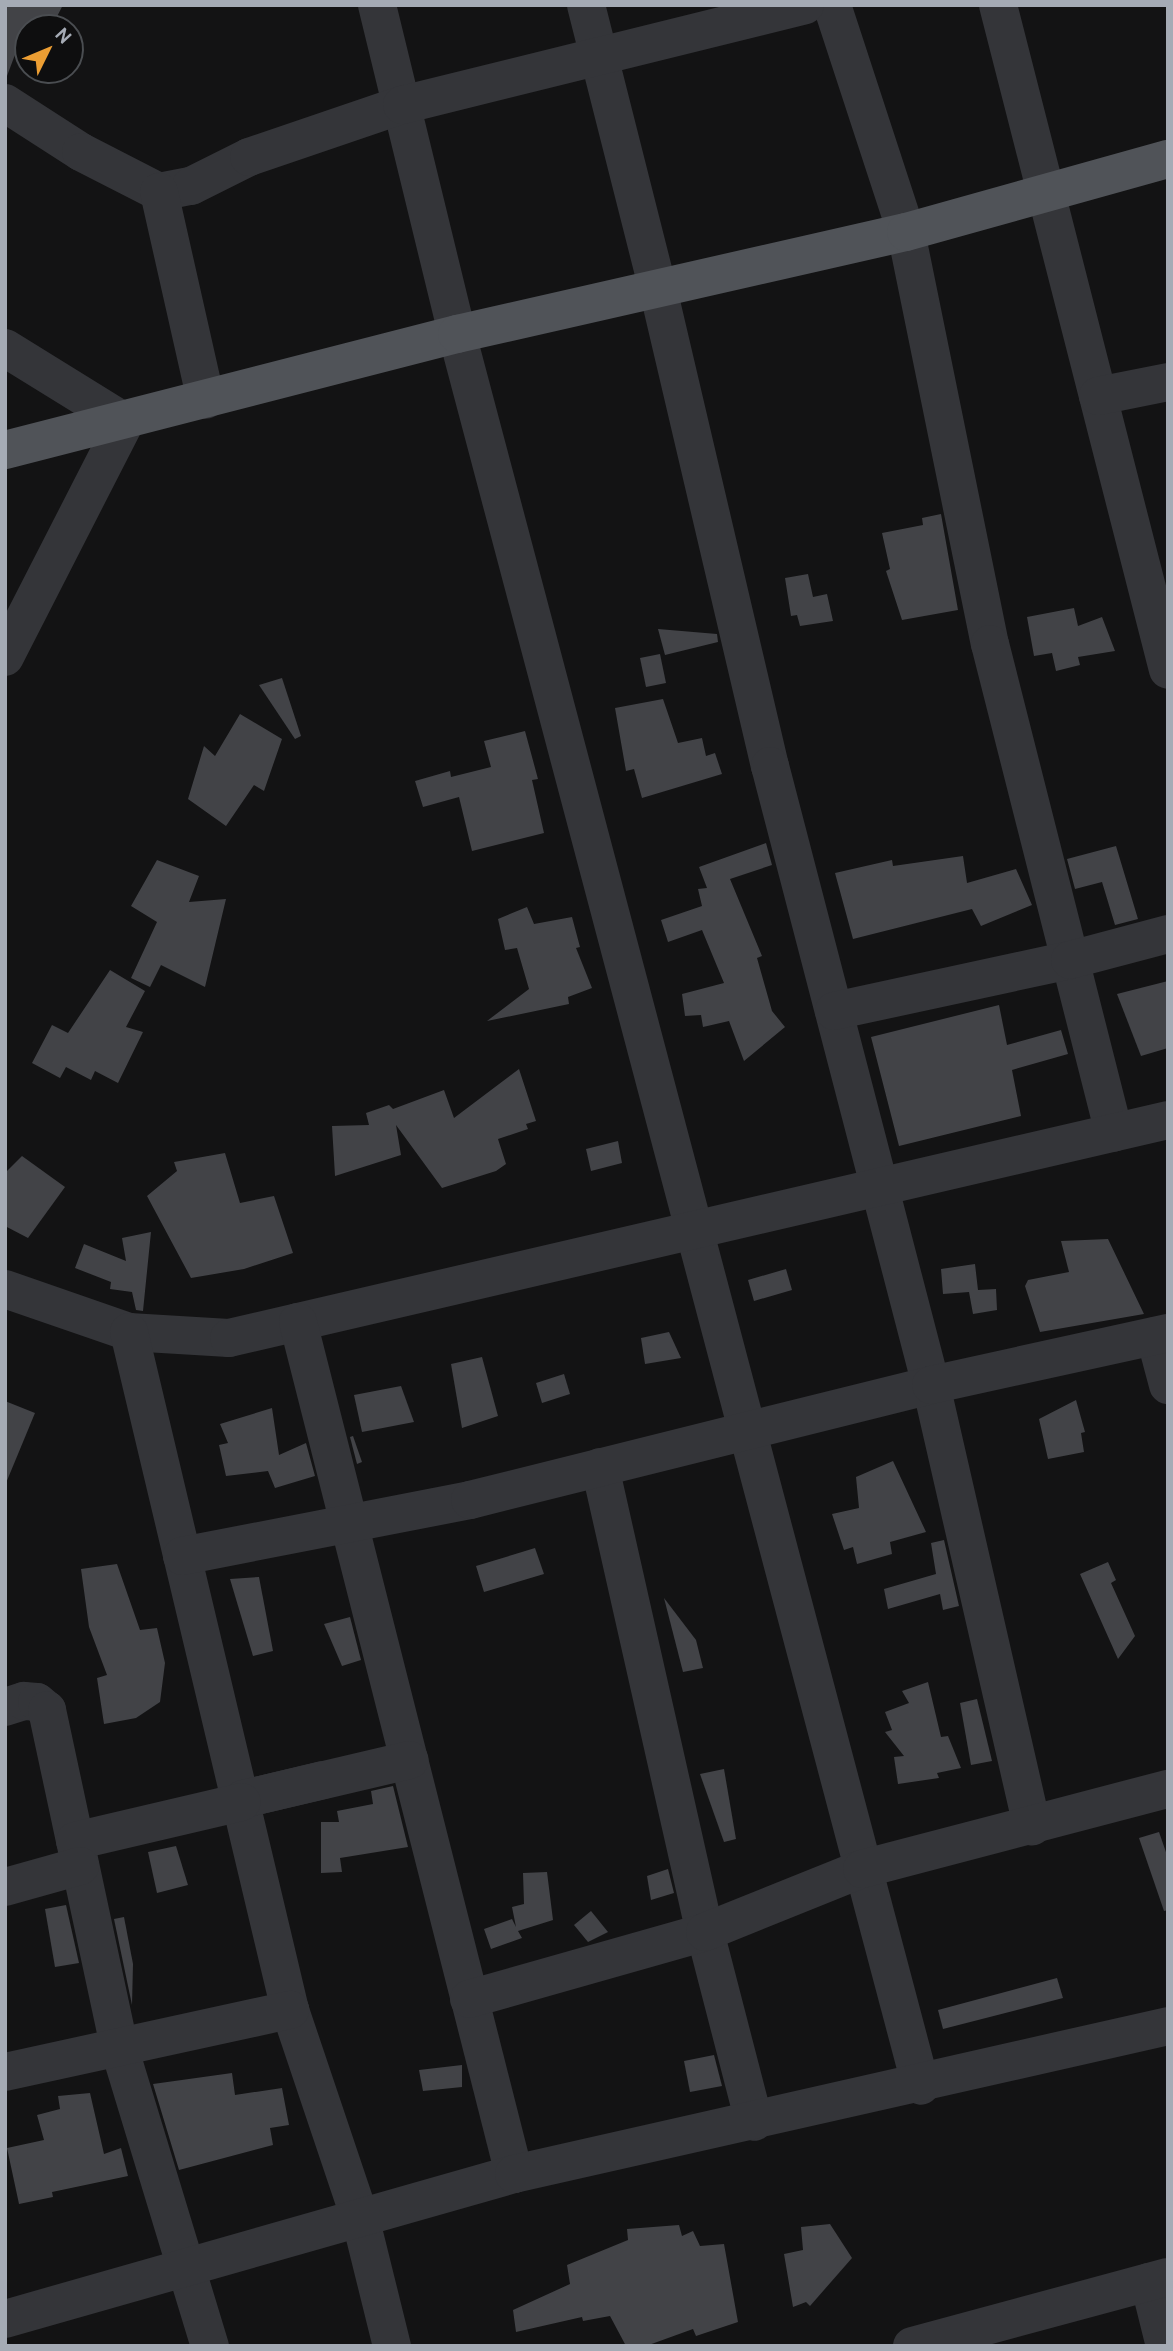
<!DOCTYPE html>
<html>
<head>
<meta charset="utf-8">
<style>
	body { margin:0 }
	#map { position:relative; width:1173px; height:2351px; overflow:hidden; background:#131314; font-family:Cabin,sans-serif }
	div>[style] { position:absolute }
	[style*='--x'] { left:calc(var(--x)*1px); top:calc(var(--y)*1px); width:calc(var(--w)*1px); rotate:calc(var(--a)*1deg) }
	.building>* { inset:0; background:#424347 }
	.minor>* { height:38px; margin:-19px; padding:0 19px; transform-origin:19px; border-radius:19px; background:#343539 }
	.major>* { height:38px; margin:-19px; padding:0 19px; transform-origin:19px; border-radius:19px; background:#505358 }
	span { translate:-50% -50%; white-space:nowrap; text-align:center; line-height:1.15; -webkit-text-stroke:5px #0e0e0f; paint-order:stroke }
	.frame { position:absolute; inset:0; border:7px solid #a5abb5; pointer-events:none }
	.north { position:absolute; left:14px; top:14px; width:70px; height:70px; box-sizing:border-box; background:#0e0e0f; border:2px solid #4a4d51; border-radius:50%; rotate:47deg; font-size:19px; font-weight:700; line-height:28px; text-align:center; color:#a5abb5 }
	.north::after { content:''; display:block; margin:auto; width:24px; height:32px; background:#ec9e33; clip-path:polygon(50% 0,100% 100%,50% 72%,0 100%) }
</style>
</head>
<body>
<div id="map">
	<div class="building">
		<div style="clip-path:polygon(5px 5px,63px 5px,51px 28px,25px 28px,7px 76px)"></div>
		<div style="clip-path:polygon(941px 514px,958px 610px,902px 620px,886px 571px,890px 569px,882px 533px,923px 525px,922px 518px)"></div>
		<div style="clip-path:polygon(808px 574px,813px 597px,827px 594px,833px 621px,800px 626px,797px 615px,791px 616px,785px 578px)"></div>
		<div style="clip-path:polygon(1074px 608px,1078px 626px,1102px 617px,1115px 651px,1078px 657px,1080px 665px,1056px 671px,1052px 653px,1034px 656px,1027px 617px)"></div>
		<div style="clip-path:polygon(658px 629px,717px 634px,718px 642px,665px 655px)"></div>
		<div style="clip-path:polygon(660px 654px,666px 683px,646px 687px,640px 658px)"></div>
		<div style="clip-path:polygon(282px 678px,301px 736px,295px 739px,259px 685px)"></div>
		<div style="clip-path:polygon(663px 699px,678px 743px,702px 738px,706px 756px,715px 753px,722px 774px,642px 798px,634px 769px,626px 771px,615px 708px)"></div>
		<div style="clip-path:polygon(240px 714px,282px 739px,264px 791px,254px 785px,226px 826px,188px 799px,204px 746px,215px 756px)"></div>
		<div style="clip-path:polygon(525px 731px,538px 779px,532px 780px,544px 833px,472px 851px,459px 797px,423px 807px,415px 781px,450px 771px,451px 777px,491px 767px,484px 741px)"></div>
		<div style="clip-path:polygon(766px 843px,772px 865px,730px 879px,762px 956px,757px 958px,772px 1011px,785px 1027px,744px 1061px,729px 1021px,703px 1027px,701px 1015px,685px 1016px,682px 994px,724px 983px,702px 930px,668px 942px,661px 920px,702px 906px,698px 889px,707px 888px,699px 867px)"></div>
		<div style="clip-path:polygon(1116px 846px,1138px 919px,1115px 925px,1102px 882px,1075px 889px,1067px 859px)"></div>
		<div style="clip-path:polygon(963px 856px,967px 883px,1016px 869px,1032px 905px,981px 926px,972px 909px,853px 939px,835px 873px,892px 860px,893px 866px)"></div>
		<div style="clip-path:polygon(157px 860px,199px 876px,189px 902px,226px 899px,205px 987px,161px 965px,150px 987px,131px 978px,157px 922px,131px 906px)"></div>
		<div style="clip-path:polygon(527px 907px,534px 924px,572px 917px,580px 947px,576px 948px,592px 988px,568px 997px,569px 1004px,487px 1021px,529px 989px,517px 948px,505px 950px,498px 919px)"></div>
		<div style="clip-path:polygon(110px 970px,145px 991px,126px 1027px,143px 1032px,118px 1083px,95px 1071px,91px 1080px,66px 1067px,60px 1078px,32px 1063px,52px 1025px,68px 1033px)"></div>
		<div style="clip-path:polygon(1168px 981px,1168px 1048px,1141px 1056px,1117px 994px)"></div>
		<div style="clip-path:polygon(999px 1005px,1007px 1045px,1061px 1030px,1068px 1054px,1012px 1070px,1021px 1116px,899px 1146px,871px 1037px)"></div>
		<div style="clip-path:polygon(519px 1069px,536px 1121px,526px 1124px,528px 1129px,498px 1139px,506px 1164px,496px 1171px,442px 1188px,396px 1125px,401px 1155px,335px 1176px,332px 1126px,369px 1125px,366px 1113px,389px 1105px,393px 1109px,444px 1090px,454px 1118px)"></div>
		<div style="clip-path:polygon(618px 1141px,622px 1163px,591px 1171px,586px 1149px)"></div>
		<div style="clip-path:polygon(225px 1153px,240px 1203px,274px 1196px,293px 1253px,244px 1269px,191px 1278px,147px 1196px,177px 1171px,174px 1162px)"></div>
		<div style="clip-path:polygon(22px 1156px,65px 1187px,28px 1238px,5px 1226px,5px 1173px)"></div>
		<div style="clip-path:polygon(151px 1232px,143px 1311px,136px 1310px,132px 1292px,110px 1289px,111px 1282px,75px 1268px,84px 1244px,126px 1261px,122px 1238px)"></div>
		<div style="clip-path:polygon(1108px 1239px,1144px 1314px,1040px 1332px,1025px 1286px,1028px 1280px,1069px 1272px,1061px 1241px)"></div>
		<div style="clip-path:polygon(975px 1264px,978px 1290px,996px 1289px,997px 1310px,973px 1314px,969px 1292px,943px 1294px,941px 1269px)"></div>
		<div style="clip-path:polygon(786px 1269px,792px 1290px,754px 1301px,748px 1280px)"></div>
		<div style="clip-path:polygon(669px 1332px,681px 1358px,645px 1364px,641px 1338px)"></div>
		<div style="clip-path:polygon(482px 1357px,498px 1416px,462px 1428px,451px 1364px)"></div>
		<div style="clip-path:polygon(564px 1374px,570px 1394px,542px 1403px,536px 1383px)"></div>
		<div style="clip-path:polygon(401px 1386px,414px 1422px,362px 1432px,354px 1395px)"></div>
		<div style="clip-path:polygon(1076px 1400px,1085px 1432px,1081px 1433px,1084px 1452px,1048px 1459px,1039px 1419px)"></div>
		<div style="clip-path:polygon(5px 1401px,35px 1413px,6px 1483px,5px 1482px)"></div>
		<div style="clip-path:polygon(272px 1408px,279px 1455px,306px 1443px,315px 1476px,275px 1488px,268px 1471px,226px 1476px,219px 1445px,228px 1443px,220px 1424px)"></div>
		<div style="clip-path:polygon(353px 1436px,362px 1462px,357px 1464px,350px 1437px)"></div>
		<div style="clip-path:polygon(893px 1461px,926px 1532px,890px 1542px,892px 1554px,857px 1564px,853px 1547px,844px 1550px,832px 1514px,859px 1508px,856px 1477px)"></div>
		<div style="clip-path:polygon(944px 1540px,959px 1606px,943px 1610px,940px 1594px,888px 1609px,884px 1589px,936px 1574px,931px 1543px)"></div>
		<div style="clip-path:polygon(535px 1548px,544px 1574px,484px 1592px,476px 1566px)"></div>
		<div style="clip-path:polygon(1108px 1562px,1116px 1580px,1111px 1583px,1135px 1636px,1118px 1659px,1080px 1574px)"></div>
		<div style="clip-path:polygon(117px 1564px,140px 1630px,157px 1628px,165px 1663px,160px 1702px,136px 1718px,104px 1724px,97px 1678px,107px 1675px,89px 1627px,81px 1569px)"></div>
		<div style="clip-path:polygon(259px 1577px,273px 1651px,253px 1656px,230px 1579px)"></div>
		<div style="clip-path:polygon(664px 1598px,696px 1640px,703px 1668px,683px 1672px)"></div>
		<div style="clip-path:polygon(350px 1617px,361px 1660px,342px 1666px,324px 1624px)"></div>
		<div style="clip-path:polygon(928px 1682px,941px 1737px,948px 1736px,961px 1768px,937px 1773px,939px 1778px,898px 1784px,894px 1757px,904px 1756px,885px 1732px,892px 1730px,885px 1712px,909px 1703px,902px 1691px)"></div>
		<div style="clip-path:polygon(977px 1699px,992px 1761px,971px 1765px,960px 1703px)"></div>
		<div style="clip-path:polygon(724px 1769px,736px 1839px,724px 1842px,700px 1774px)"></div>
		<div style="clip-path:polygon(393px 1786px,408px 1847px,340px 1858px,342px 1872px,321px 1873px,321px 1822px,339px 1822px,337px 1811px,373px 1804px,371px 1791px)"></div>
		<div style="clip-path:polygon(1159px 1832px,1168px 1858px,1168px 1910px,1164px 1911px,1139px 1838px)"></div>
		<div style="clip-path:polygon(176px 1846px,188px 1885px,157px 1893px,148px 1852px)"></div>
		<div style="clip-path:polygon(668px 1869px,674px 1893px,651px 1900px,647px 1876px)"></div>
		<div style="clip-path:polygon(547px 1872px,553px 1920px,518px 1931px,522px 1938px,491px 1949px,484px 1929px,512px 1919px,516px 1927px,512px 1907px,524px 1904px,523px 1873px)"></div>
		<div style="clip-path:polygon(66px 1905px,79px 1963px,55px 1967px,45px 1909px)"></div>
		<div style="clip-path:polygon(591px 1911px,608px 1932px,588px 1942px,574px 1925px)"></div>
		<div style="clip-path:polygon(124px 1917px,133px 1964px,132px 2005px,114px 1919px)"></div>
		<div style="clip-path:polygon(1057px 1978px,1063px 1998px,943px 2029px,938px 2010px)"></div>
		<div style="clip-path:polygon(714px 2055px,722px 2086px,690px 2092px,684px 2061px)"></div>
		<div style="clip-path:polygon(462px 2065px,462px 2087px,423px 2091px,419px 2070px)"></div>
		<div style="clip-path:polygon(232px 2073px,235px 2095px,282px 2088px,289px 2125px,270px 2128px,273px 2145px,179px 2170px,153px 2084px)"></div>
		<div style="clip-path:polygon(90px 2093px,104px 2154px,121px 2148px,128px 2176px,52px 2192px,53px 2197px,19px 2204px,7px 2148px,44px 2140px,37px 2115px,60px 2109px,58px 2096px)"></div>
		<div style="clip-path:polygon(830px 2224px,852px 2258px,810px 2306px,806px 2302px,793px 2307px,784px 2254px,803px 2250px,801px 2227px)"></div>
		<div style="clip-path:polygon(679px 2225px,682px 2236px,693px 2231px,700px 2246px,724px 2244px,738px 2322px,696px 2336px,693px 2329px,646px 2346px,626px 2346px,610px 2316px,583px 2321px,582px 2317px,516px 2332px,513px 2310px,570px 2284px,567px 2265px,628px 2240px,627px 2229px)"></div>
	</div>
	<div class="minor">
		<div style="--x:377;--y:5;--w:339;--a:76.3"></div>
		<div style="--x:457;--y:334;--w:1812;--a:75.17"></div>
		<div style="--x:586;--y:5;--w:293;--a:75.8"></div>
		<div style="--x:658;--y:289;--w:490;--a:76.8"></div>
		<div style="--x:770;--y:766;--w:640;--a:75.42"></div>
		<div style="--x:931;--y:1385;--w:453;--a:77.1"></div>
		<div style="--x:832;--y:5;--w:239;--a:71.9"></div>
		<div style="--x:906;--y:232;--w:420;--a:78.5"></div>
		<div style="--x:990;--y:644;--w:504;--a:75.77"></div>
		<div style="--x:998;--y:5;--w:686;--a:75.66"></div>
		<div style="--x:5;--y:103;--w:90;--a:32.8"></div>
		<div style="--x:81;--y:152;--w:88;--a:27.1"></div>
		<div style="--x:159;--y:192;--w:33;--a:-11"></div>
		<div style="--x:191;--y:186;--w:65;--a:-26.6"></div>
		<div style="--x:249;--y:157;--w:162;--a:-18.8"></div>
		<div style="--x:402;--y:105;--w:415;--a:-13.9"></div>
		<div style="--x:159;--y:192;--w:213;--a:77.3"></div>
		<div style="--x:5;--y:348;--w:141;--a:31.7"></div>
		<div style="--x:125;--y:422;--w:264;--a:117.1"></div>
		<div style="--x:1098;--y:396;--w:71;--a:-11.3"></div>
		<div style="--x:834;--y:1011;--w:241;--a:-12.2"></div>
		<div style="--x:1070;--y:960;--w:101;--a:-14.9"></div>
		<div style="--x:5;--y:1289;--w:131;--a:19.1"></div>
		<div style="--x:129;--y:1332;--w:100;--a:3.4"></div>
		<div style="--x:229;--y:1338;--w:964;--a:-13.07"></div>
		<div style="--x:298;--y:1322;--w:879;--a:75.77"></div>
		<div style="--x:129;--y:1332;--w:697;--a:76.64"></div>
		<div style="--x:290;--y:2010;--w:223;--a:71.4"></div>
		<div style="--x:361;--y:2221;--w:129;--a:76.1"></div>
		<div style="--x:1155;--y:1336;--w:51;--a:75.1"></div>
		<div style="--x:600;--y:1467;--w:477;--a:77.3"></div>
		<div style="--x:705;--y:1932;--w:196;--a:75.5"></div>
		<div style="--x:182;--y:1556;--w:293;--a:-11"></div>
		<div style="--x:470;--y:1500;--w:475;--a:-14"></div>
		<div style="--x:931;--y:1385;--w:243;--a:-12.4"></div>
		<div style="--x:5;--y:1707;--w:20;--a:-18"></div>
		<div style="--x:24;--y:1701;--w:13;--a:4"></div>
		<div style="--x:37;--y:1702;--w:13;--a:39"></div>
		<div style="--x:47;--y:1710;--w:345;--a:77.9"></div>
		<div style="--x:119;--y:2047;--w:313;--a:73.1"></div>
		<div style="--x:323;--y:1780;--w:82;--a:166.6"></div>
		<div style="--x:243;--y:1799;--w:171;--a:-13.2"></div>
		<div style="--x:75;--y:1841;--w:171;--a:-13.2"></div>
		<div style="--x:5;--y:1887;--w:78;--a:-15.6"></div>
		<div style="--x:469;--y:1999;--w:245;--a:-15.8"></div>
		<div style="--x:705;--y:1932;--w:169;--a:-21.9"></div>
		<div style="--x:862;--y:1869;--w:316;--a:-14.7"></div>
		<div style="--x:5;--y:2072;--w:292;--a:-12.3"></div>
		<div style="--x:1149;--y:2282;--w:66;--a:76"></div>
		<div style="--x:5;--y:2319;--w:529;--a:-15.9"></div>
		<div style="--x:514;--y:2174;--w:671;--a:-12.75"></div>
		<div style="--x:912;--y:2346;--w:265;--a:-15.1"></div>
	</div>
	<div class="major">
		<div style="--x:5;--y:450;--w:467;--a:-14.4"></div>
		<div style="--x:457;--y:334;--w:460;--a:-12.8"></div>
		<div style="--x:906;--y:232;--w:272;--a:-15.6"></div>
	</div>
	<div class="frame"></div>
	<div class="north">N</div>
</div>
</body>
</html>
